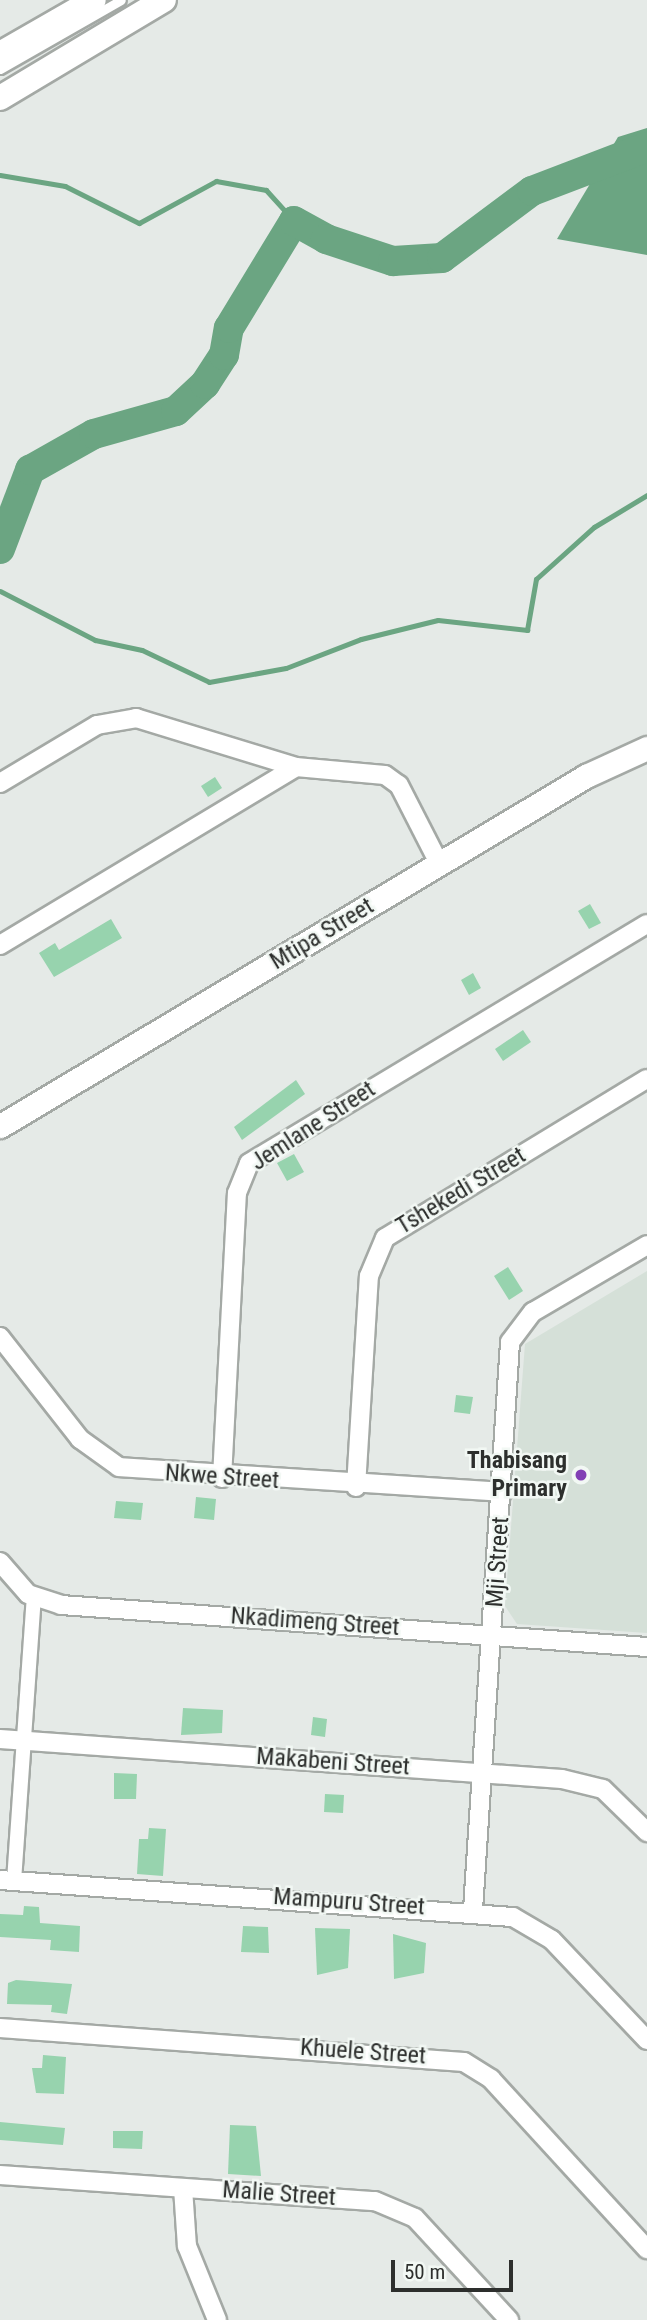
<!DOCTYPE html>
<html>
<head>
<meta charset="utf-8">
<style>
	body { margin:0 }
	#map { position:relative; width:647px; height:2320px; overflow:hidden; background:#e5eae7; font-family:"Roboto Condensed",sans-serif }
	div>[style] { position:absolute }
	[style*='--x'] { left:calc(var(--x)*1px); top:calc(var(--y)*1px); width:calc(var(--w)*1px); rotate:calc(var(--a)*1deg) }
	.built>* { inset:0; background:#d5e0d8 }
	.water>* { inset:0; background:#6ba582 }
	.stream>* { height:5px; margin:-2.5px; padding:0 2.5px; transform-origin:2.5px; border-radius:2.5px; background:#6ba582 }
	.river>* { height:30px; margin:-15px; padding:0 15px; transform-origin:15px; border-radius:15px; background:#6ba582 }
	.building>* { inset:0; background:#97d3ae }
	.roads { filter:drop-shadow(2px 0 #a4a9a5) drop-shadow(-2px 0 #a4a9a5) drop-shadow(0 2px #a4a9a5) drop-shadow(0 -2px #a4a9a5) }
	.service>* { height:9px; margin:-4.5px; padding:0 4.5px; transform-origin:4.5px; border-radius:4.5px; background:#fff }
	.pedestrian>* { height:14px; margin:-7px; padding:0 7px; transform-origin:7px; border-radius:7px; background:#fff }
	.minor>* { height:18px; margin:-9px; padding:0 9px; transform-origin:9px; border-radius:9px; background:#fff }
	.tertiary>* { height:23px; margin:-11.5px; padding:0 11.5px; transform-origin:11.5px; border-radius:11.5px; background:#fff }
	.secondary>* { height:24px; margin:-12px; padding:0 12px; transform-origin:12px; border-radius:12px; background:#fff }
	.dots>* { width:19px; height:19px; translate:-50% -50%; box-sizing:border-box; border:4px solid #f2f8f4; border-radius:50% }
	span { translate:-50% -50%; white-space:nowrap; text-align:center; line-height:1.15; -webkit-text-stroke:5px #f2f8f4; paint-order:stroke }
	.street-label { font-size:24px; color:#2d2f2d }
	.poi-label { font-size:24px; color:#2d2f2d; font-weight:700 }
	.right { translate:-100% -50%; text-align:right }
	.scale { position:absolute; left:391px; top:2260px; width:122px; height:32px; box-sizing:border-box; border:4px solid #2d2f2d; border-top:0; padding-left:9px; font-size:21px; line-height:24px; white-space:nowrap; color:#2d2f2d; -webkit-text-stroke:5px #f2f8f4; paint-order:stroke }
</style>
</head>
<body>
<div id="map">
	<div class="built">
		<div style="clip-path:polygon(647px 1271px,647px 1633px,517px 1624px,505px 1606px,525px 1344px)"></div>
	</div>
	<div class="water">
		<div style="clip-path:polygon(647px 128px,647px 255px,557px 239px,618px 137px)"></div>
	</div>
	<div class="stream">
		<div style="--x:0;--y:175;--w:66;--a:9.6"></div>
		<div style="--x:65;--y:186;--w:83;--a:26.6"></div>
		<div style="--x:139;--y:223;--w:88;--a:-28.6"></div>
		<div style="--x:216;--y:181;--w:51;--a:10.2"></div>
		<div style="--x:266;--y:190;--w:42;--a:47.9"></div>
		<div style="--x:0;--y:591;--w:107;--a:27.3"></div>
		<div style="--x:95;--y:640;--w:48;--a:12"></div>
		<div style="--x:142;--y:650;--w:74;--a:25.5"></div>
		<div style="--x:209;--y:682;--w:78;--a:-10.3"></div>
		<div style="--x:286;--y:668;--w:80;--a:-21.1"></div>
		<div style="--x:361;--y:639;--w:79;--a:-13.9"></div>
		<div style="--x:438;--y:620;--w:90;--a:6.4"></div>
		<div style="--x:527;--y:630;--w:52;--a:-80"></div>
		<div style="--x:536;--y:579;--w:78;--a:-41.9"></div>
		<div style="--x:594;--y:527;--w:62;--a:-31.1"></div>
	</div>
	<div class="river">
		<div style="--x:0;--y:549;--w:85;--a:-69.2"></div>
		<div style="--x:30;--y:470;--w:73;--a:-29.4"></div>
		<div style="--x:94;--y:434;--w:85;--a:-15.7"></div>
		<div style="--x:176;--y:411;--w:40;--a:-43"></div>
		<div style="--x:205;--y:384;--w:35;--a:-57"></div>
		<div style="--x:224;--y:355;--w:27;--a:-80"></div>
		<div style="--x:229;--y:328;--w:125;--a:-58.7"></div>
		<div style="--x:294;--y:221;--w:37;--a:29"></div>
		<div style="--x:326;--y:239;--w:71;--a:18.2"></div>
		<div style="--x:393;--y:261;--w:49;--a:-3.5"></div>
		<div style="--x:442;--y:258;--w:112;--a:-36.7"></div>
		<div style="--x:532;--y:191;--w:123;--a:-20.9"></div>
	</div>
	<div class="building">
		<div style="clip-path:polygon(215px 777px,222px 788px,208px 797px,201px 786px)"></div>
		<div style="clip-path:polygon(590px 904px,601px 923px,589px 929px,578px 911px)"></div>
		<div style="clip-path:polygon(111px 919px,122px 938px,54px 977px,39px 953px,55px 943px,59px 950px)"></div>
		<div style="clip-path:polygon(473px 973px,481px 988px,469px 995px,461px 980px)"></div>
		<div style="clip-path:polygon(523px 1030px,531px 1042px,503px 1061px,495px 1049px)"></div>
		<div style="clip-path:polygon(296px 1080px,305px 1094px,242px 1140px,234px 1127px)"></div>
		<div style="clip-path:polygon(294px 1154px,304px 1172px,287px 1181px,277px 1163px)"></div>
		<div style="clip-path:polygon(508px 1267px,523px 1291px,509px 1300px,494px 1276px)"></div>
		<div style="clip-path:polygon(456px 1395px,473px 1397px,470px 1414px,454px 1412px)"></div>
		<div style="clip-path:polygon(196px 1497px,216px 1499px,214px 1520px,194px 1518px)"></div>
		<div style="clip-path:polygon(116px 1501px,143px 1503px,141px 1520px,114px 1518px)"></div>
		<div style="clip-path:polygon(183px 1708px,223px 1710px,222px 1733px,181px 1735px)"></div>
		<div style="clip-path:polygon(313px 1717px,327px 1719px,325px 1737px,311px 1735px)"></div>
		<div style="clip-path:polygon(114px 1773px,137px 1774px,136px 1799px,114px 1799px)"></div>
		<div style="clip-path:polygon(325px 1794px,344px 1795px,343px 1813px,324px 1812px)"></div>
		<div style="clip-path:polygon(149px 1828px,166px 1829px,163px 1876px,137px 1874px,139px 1839px,148px 1839px)"></div>
		<div style="clip-path:polygon(24px 1906px,39px 1907px,40px 1923px,80px 1926px,79px 1952px,50px 1950px,51px 1940px,0 1937px,0 1914px,23px 1915px)"></div>
		<div style="clip-path:polygon(243px 1926px,268px 1927px,269px 1953px,241px 1952px)"></div>
		<div style="clip-path:polygon(315px 1928px,350px 1929px,348px 1968px,317px 1975px)"></div>
		<div style="clip-path:polygon(393px 1934px,426px 1943px,424px 1973px,394px 1979px)"></div>
		<div style="clip-path:polygon(16px 1980px,72px 1984px,67px 2014px,51px 2012px,52px 2005px,7px 2004px,8px 1983px)"></div>
		<div style="clip-path:polygon(43px 2055px,66px 2057px,64px 2094px,36px 2093px,32px 2068px,42px 2068px)"></div>
		<div style="clip-path:polygon(0 2122px,65px 2128px,63px 2145px,0 2140px)"></div>
		<div style="clip-path:polygon(230px 2125px,256px 2126px,261px 2176px,228px 2174px)"></div>
		<div style="clip-path:polygon(113px 2131px,143px 2131px,142px 2149px,113px 2148px)"></div>
	</div>
	<div class="roads">
		<div class="service">
			<div style="--x:0;--y:69;--w:139;--a:-29.7"></div>
		</div>
		<div class="pedestrian">
			<div style="--x:14;--y:1881;--w:284;--a:-86"></div>
		</div>
		<div class="minor">
			<div style="--x:0;--y:783;--w:113;--a:-30.9"></div>
			<div style="--x:97;--y:725;--w:40;--a:-10"></div>
			<div style="--x:136;--y:718;--w:167;--a:17"></div>
			<div style="--x:296;--y:767;--w:89;--a:5.1"></div>
			<div style="--x:385;--y:775;--w:17;--a:36"></div>
			<div style="--x:399;--y:785;--w:88;--a:62.9"></div>
			<div style="--x:0;--y:945;--w:345;--a:-31"></div>
			<div style="--x:0;--y:1337;--w:130;--a:51.9"></div>
			<div style="--x:80;--y:1439;--w:48;--a:35.7"></div>
			<div style="--x:119;--y:1467;--w:385;--a:3.7"></div>
			<div style="--x:222;--y:1478;--w:285;--a:-87"></div>
			<div style="--x:237;--y:1193;--w:32;--a:-68"></div>
			<div style="--x:249;--y:1163;--w:464;--a:-31"></div>
			<div style="--x:356;--y:1487;--w:211;--a:-86.5"></div>
			<div style="--x:369;--y:1276;--w:41;--a:-67.2"></div>
			<div style="--x:385;--y:1238;--w:306;--a:-31.3"></div>
			<div style="--x:0;--y:1562;--w:43;--a:48.8"></div>
			<div style="--x:28;--y:1594;--w:35;--a:18"></div>
			<div style="--x:61;--y:1605;--w:588;--a:4.1"></div>
			<div style="--x:0;--y:1739;--w:563;--a:4.07"></div>
			<div style="--x:562;--y:1779;--w:42;--a:13.7"></div>
			<div style="--x:603;--y:1789;--w:62;--a:44.3"></div>
			<div style="--x:0;--y:1880;--w:514;--a:4.13"></div>
			<div style="--x:513;--y:1917;--w:45;--a:30.5"></div>
			<div style="--x:552;--y:1940;--w:138;--a:46.5"></div>
			<div style="--x:473;--y:1910;--w:569;--a:-86.27"></div>
			<div style="--x:510;--y:1342;--w:38;--a:-53"></div>
			<div style="--x:533;--y:1312;--w:132;--a:-30.4"></div>
			<div style="--x:0;--y:2028;--w:465;--a:4.2"></div>
			<div style="--x:464;--y:2062;--w:32;--a:32"></div>
			<div style="--x:491;--y:2079;--w:231;--a:47.5"></div>
			<div style="--x:0;--y:2175;--w:376;--a:4"></div>
			<div style="--x:375;--y:2201;--w:43;--a:23"></div>
			<div style="--x:415;--y:2218;--w:139;--a:47.3"></div>
			<div style="--x:183;--y:2188;--w:58;--a:86.1"></div>
			<div style="--x:187;--y:2246;--w:80;--a:67.9"></div>
		</div>
		<div class="tertiary">
			<div style="--x:0;--y:1126;--w:683;--a:-30.85"></div>
			<div style="--x:586;--y:776;--w:67;--a:-24.7"></div>
		</div>
		<div class="secondary">
			<div style="--x:0;--y:54;--w:108;--a:-29.9"></div>
			<div style="--x:0;--y:98;--w:191;--a:-30.9"></div>
		</div>
	</div>
	<div class="dots">
		<div style="left:581px;top:1475px;background:#8240b5"></div>
	</div>
	<div class="street-label">
		<span style="left:322px;top:934px;rotate:-31deg">Mtipa Street</span>
		<span style="left:313px;top:1126px;rotate:-33deg">Jemlane Street</span>
		<span style="left:461px;top:1191px;rotate:-31deg">Tshekedi Street</span>
		<span style="left:222px;top:1477px;rotate:4deg">Nkwe Street</span>
		<span style="left:498px;top:1562px;rotate:-86deg">Mji Street</span>
		<span style="left:315px;top:1622px;rotate:4deg">Nkadimeng Street</span>
		<span style="left:333px;top:1762px;rotate:4deg">Makabeni Street</span>
		<span style="left:349px;top:1902px;rotate:4deg">Mampuru Street</span>
		<span style="left:363px;top:2052px;rotate:4deg">Khuele Street</span>
		<span style="left:279px;top:2194px;rotate:4deg">Malie Street</span>
	</div>
	<div class="poi-label">
		<span class="right" style="left:567px;top:1475px">Thabisang<br>Primary</span>
	</div>
	<div class="scale">50 m</div>
</div>
</body>
</html>
